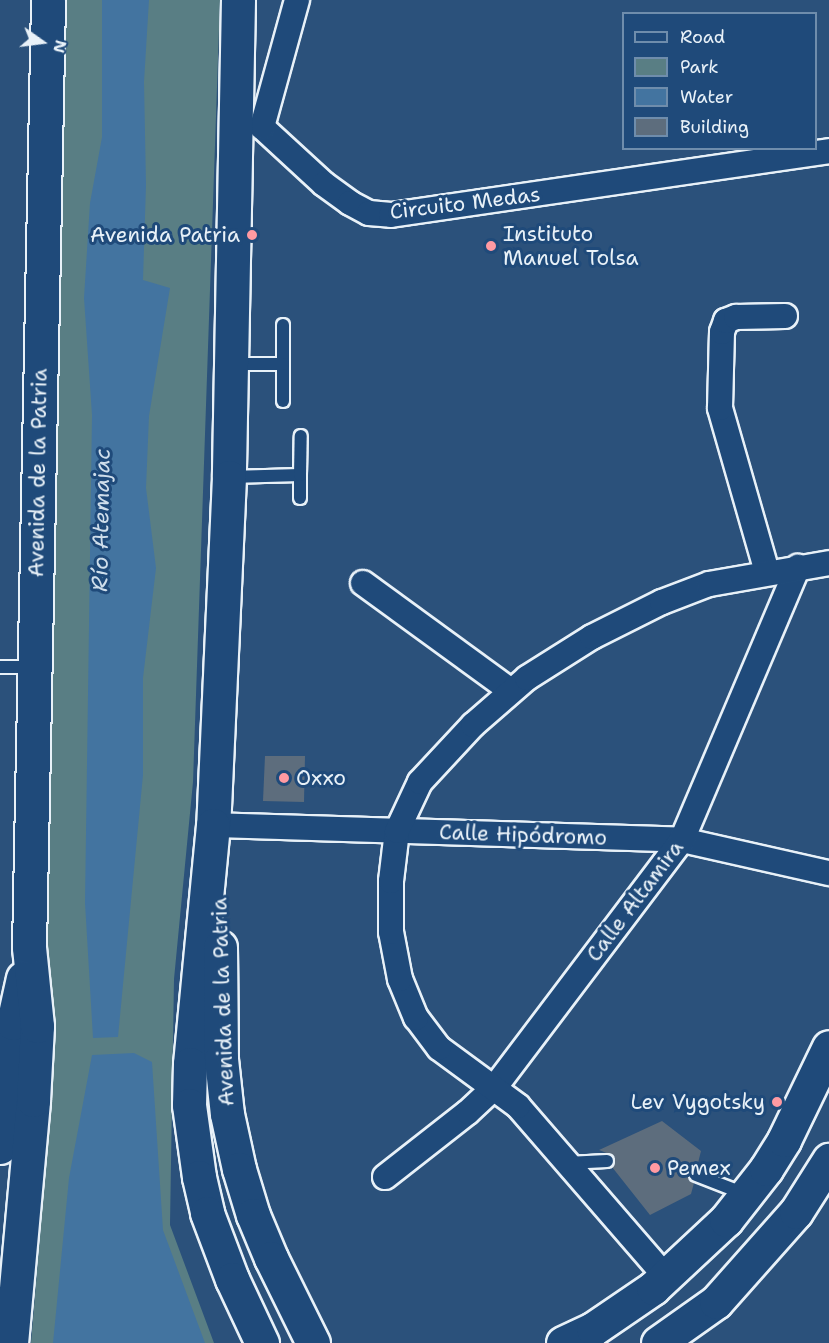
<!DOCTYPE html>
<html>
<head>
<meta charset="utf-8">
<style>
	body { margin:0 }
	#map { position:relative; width:829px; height:1343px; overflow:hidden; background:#2b517b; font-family:"Shantell Sans",sans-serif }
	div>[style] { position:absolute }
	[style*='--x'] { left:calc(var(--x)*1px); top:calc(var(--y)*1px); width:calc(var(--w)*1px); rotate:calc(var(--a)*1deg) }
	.green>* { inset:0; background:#597e84 }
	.water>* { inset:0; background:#4374a0 }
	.building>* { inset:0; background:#5d6d7d }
	.roads { filter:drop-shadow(2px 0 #e8f1f8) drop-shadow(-2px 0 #e8f1f8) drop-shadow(0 2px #e8f1f8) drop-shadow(0 -2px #e8f1f8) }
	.lane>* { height:12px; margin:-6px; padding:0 6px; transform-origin:6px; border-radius:6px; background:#1f4a7a }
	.street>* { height:24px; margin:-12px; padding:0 12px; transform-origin:12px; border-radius:12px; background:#1f4a7a }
	.secondary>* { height:33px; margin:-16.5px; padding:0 16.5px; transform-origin:16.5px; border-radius:16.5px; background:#1f4a7a }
	.primary>* { height:33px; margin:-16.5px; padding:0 16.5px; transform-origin:16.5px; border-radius:16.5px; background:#1f4a7a }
	.dots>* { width:16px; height:16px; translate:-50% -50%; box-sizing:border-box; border:3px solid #1f4a7a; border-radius:50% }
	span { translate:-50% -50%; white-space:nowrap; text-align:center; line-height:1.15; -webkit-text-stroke:6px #1f4a7a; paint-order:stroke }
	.street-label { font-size:21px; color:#e8f1f8 }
	.poi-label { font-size:21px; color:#e8f1f8 }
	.left { translate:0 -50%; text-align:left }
	.right { translate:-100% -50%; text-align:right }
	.water-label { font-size:22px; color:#cfdeeb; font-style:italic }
	.legend { position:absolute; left:622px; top:12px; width:195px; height:138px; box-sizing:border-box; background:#1f4a7a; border:2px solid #6f8dac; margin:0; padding:8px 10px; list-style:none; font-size:18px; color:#e8f1f8 }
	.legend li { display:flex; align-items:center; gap:12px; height:30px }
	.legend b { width:30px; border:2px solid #6f8dac }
	.north { position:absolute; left:12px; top:12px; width:60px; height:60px; -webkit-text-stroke:4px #1f4a7a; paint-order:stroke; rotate:104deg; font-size:16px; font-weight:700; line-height:24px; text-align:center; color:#e8f1f8 }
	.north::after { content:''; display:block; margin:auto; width:21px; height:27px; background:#e8f1f8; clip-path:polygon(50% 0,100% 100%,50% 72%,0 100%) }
</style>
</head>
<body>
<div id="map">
	<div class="green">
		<div style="clip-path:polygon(64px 0,220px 0,193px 782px,174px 979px,170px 1225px,214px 1343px,31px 1343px,42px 1211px)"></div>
	</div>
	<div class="water">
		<div style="clip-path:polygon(102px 0,149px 0,144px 82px,146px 185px,143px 280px,170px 288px,149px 416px,146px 488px,156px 568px,143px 678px,143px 775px,118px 1037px,93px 1038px,85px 903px,92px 415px,84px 298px,90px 203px,102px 137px)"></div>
		<div style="clip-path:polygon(134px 1053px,152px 1062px,163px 1230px,205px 1343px,53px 1343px,69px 1178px,92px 1055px)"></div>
	</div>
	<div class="building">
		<div style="clip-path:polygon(265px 756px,305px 756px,304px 802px,263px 801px)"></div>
		<div style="clip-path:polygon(662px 1121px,701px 1151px,697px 1167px,691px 1168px,688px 1173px,689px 1180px,694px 1183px,691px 1194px,650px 1215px,612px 1167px,615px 1161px,614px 1156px,599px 1150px)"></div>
	</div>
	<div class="roads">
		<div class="lane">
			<div style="--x:283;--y:325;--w:76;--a:90"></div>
			<div style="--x:231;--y:364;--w:52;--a:0"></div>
			<div style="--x:300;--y:475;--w:23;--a:90"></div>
			<div style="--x:230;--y:477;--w:70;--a:-1.6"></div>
			<div style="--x:300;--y:475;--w:39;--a:-89"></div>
			<div style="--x:0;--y:667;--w:33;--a:0"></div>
			<div style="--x:567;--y:1163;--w:40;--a:-2.9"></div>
			<div style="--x:696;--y:1175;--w:53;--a:21.2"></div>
		</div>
		<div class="street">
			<div style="--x:262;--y:127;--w:84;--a:42.6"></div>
			<div style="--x:324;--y:184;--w:32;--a:36"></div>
			<div style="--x:350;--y:203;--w:21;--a:28"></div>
			<div style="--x:369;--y:213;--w:22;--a:5"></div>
			<div style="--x:391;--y:215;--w:443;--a:-8.3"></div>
			<div style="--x:262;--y:127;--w:132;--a:-74.6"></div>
			<div style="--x:767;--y:572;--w:171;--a:-106"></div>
			<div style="--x:720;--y:408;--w:76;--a:-88.5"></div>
			<div style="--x:722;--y:332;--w:12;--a:-70"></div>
			<div style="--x:726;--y:321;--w:11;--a:-22"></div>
			<div style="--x:736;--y:317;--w:49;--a:-1.2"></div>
			<div style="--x:363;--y:583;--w:183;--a:36.1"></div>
			<div style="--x:213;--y:825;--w:469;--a:1.8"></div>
			<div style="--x:682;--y:840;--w:151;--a:12.7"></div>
			<div style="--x:385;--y:1177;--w:105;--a:-38.1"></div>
			<div style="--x:468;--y:1112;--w:37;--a:-43"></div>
			<div style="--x:495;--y:1087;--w:310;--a:-52.9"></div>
			<div style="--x:682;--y:840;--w:297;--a:-67"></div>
			<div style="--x:666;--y:1277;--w:226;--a:-130.9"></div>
			<div style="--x:518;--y:1106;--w:98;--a:-143.7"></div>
			<div style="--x:439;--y:1048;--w:38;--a:-127"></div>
			<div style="--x:416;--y:1018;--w:42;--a:-112.3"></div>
			<div style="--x:400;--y:979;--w:48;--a:-100.8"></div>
			<div style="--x:391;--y:932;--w:51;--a:-90"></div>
			<div style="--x:391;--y:881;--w:50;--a:-83.2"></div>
			<div style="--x:397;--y:831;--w:54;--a:-64.9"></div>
			<div style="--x:420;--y:782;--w:78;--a:-47.1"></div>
			<div style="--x:473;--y:725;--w:72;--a:-41"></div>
			<div style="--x:527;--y:678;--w:77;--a:-32.2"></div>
			<div style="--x:592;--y:637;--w:78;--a:-26.6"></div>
			<div style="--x:662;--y:602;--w:50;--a:-21"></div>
			<div style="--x:709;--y:584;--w:122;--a:-9.9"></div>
		</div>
		<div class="secondary">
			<div style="--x:563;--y:1343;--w:33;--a:-25"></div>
			<div style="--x:593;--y:1329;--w:73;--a:-34.3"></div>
			<div style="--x:653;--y:1288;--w:100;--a:-43"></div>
			<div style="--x:726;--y:1220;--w:65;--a:-51.9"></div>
			<div style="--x:766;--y:1169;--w:34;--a:-58"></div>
			<div style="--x:784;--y:1140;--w:103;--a:-64.2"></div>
			<div style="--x:658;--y:1343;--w:71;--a:-35.3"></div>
			<div style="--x:716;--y:1302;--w:120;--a:-48.4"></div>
			<div style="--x:796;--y:1212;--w:62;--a:-57.6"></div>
		</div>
		<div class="primary">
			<div style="--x:238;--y:0;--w:477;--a:91.1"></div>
			<div style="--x:229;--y:477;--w:348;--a:92.6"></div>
			<div style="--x:213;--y:825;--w:240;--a:95.5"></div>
			<div style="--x:190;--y:1064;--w:41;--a:91.4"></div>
			<div style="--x:189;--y:1105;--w:73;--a:82.1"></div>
			<div style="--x:199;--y:1177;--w:37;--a:77"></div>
			<div style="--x:207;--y:1213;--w:71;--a:69.3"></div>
			<div style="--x:232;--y:1279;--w:71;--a:64.9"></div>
			<div style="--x:220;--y:947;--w:112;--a:89.5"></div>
			<div style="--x:221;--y:1059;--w:55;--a:83.8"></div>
			<div style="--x:227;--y:1114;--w:56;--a:77.7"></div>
			<div style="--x:239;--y:1169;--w:48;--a:73.1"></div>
			<div style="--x:253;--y:1215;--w:47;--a:67.3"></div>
			<div style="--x:271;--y:1258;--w:95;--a:63.7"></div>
			<div style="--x:0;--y:1147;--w:125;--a:-84"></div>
			<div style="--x:13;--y:1023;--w:46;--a:-77.5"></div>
			<div style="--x:11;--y:1343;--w:244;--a:-84.8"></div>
			<div style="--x:33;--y:1100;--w:74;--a:-86.9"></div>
			<div style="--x:37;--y:1026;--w:79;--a:-95.8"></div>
			<div style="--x:29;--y:947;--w:947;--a:-88.85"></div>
		</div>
	</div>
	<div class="dots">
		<div style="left:252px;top:235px;background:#ff9aa2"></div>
		<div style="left:491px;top:246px;background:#ff9aa2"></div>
		<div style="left:284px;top:778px;background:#ff9aa2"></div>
		<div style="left:777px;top:1102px;background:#ff9aa2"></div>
		<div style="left:655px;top:1168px;background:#ff9aa2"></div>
	</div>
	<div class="street-label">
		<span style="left:465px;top:203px;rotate:-7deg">Circuito Medas</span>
		<span style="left:38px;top:473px;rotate:-89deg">Avenida de la Patria</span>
		<span style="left:523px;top:835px;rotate:2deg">Calle Hipódromo</span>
		<span style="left:635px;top:901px;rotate:-53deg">Calle Altamira</span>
		<span style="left:223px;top:1002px;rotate:-92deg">Avenida de la Patria</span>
	</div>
	<div class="poi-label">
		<span class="left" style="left:503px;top:246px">Instituto<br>Manuel Tolsa</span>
		<span class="right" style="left:240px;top:235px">Avenida Patria</span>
		<span class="left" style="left:296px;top:778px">Oxxo</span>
		<span class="right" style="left:765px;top:1102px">Lev Vygotsky</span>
		<span class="left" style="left:667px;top:1168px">Pemex</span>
	</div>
	<div class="water-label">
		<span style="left:101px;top:520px;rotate:-89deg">Río Atemajac</span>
	</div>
	<ul class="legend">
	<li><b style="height:8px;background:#1f4a7a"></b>Road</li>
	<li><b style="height:16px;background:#597e84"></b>Park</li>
	<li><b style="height:16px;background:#4374a0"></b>Water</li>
	<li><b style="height:16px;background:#5d6d7d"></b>Building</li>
	</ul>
	<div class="north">N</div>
</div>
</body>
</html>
